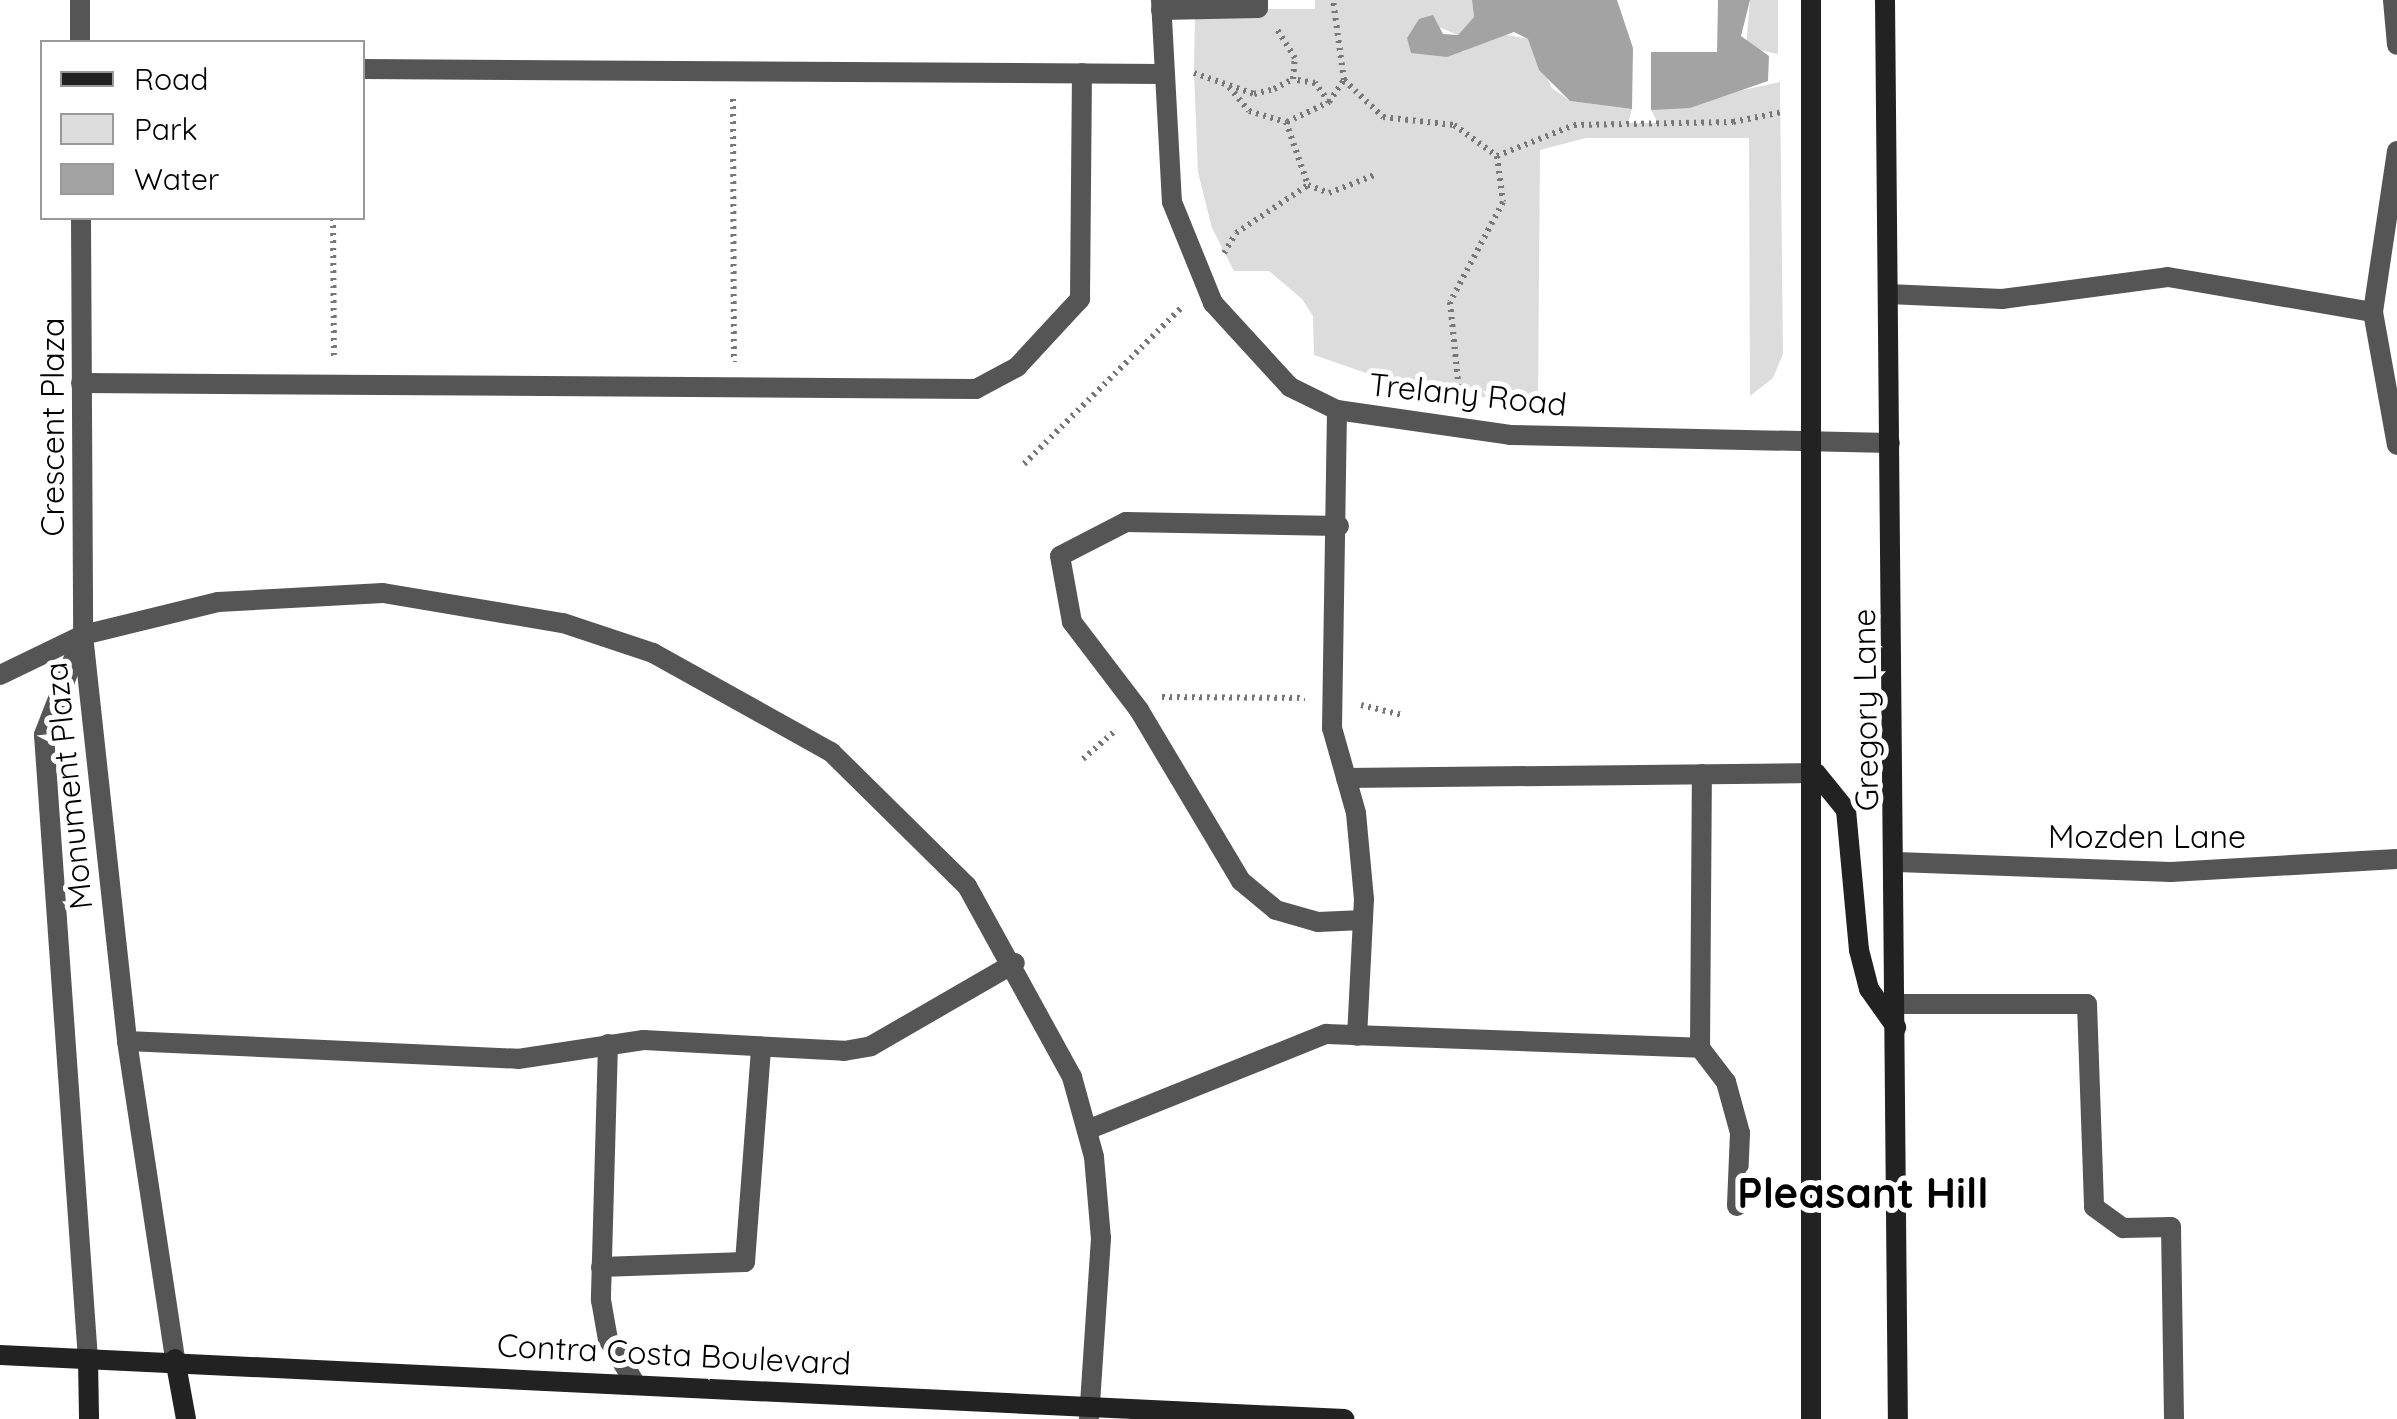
<!DOCTYPE html>
<html>
<head>
<meta charset="utf-8">
<style>
	body { margin:0 }
	#map { position:relative; width:2397px; height:1419px; overflow:hidden; background:#fff; font-family:Quicksand,sans-serif }
	div>[style] { position:absolute }
	[style*='--x'] { left:calc(var(--x)*1px); top:calc(var(--y)*1px); width:calc(var(--w)*1px); rotate:calc(var(--a)*1deg) }
	.green>* { inset:0; background:#dcdcdc }
	.water>* { inset:0; background:#a3a3a3 }
	.path>* { height:6px; margin-top:-3px; transform-origin:0; background:repeating-linear-gradient(90deg,#777 0 2.5px,transparent 0 7.5px) }
	.service>* { height:20px; margin:-10px; padding:0 10px; transform-origin:10px; border-radius:10px; background:#555 }
	.minor>* { height:20px; margin:-10px; padding:0 10px; transform-origin:10px; border-radius:10px; background:#555 }
	.tertiary>* { height:20px; margin:-10px; padding:0 10px; transform-origin:10px; border-radius:10px; background:#555 }
	.secondary>* { height:20px; margin:-10px; padding:0 10px; transform-origin:10px; border-radius:10px; background:#222 }
	span { translate:-50% -50%; white-space:nowrap; text-align:center; line-height:1.15; -webkit-text-stroke:10px #fff; paint-order:stroke }
	.street-label { font-size:32px; color:#000 }
	.district-label { font-size:42px; color:#000; font-weight:700 }
	.legend { position:absolute; left:40px; top:40px; width:325px; height:180px; box-sizing:border-box; background:#fff; border:2px solid #999; margin:0; padding:12px 18px; list-style:none; font-size:30px; color:#000 }
	.legend li { display:flex; align-items:center; gap:20px; height:50px }
	.legend b { width:50px; border:2px solid #999 }
</style>
</head>
<body>
<div id="map">
	<div class="green">
		<div style="clip-path:polygon(1315px 0,1472px 0,1474px 17px,1458px 35px,1419px 19px,1462px 52px,1497px 33px,1529px 39px,1552px 88px,1570px 101px,1632px 109px,1628px 123px,1658px 123px,1651px 110px,1780px 82px,1783px 354px,1773px 378px,1750px 396px,1749px 138px,1586px 138px,1540px 150px,1538px 403px,1415px 390px,1314px 355px,1313px 316px,1302px 299px,1269px 271px,1234px 271px,1212px 228px,1198px 172px,1194px 73px,1195px 9px,1315px 9px)"></div>
		<div style="clip-path:polygon(1750px 0,1778px 0,1778px 54px,1746px 47px)"></div>
	</div>
	<div class="water">
		<div style="clip-path:polygon(1472px 0,1617px 0,1633px 48px,1632px 109px,1570px 101px,1539px 70px,1528px 39px,1514px 32px,1447px 57px,1411px 53px,1407px 38px,1419px 19px,1433px 15px,1443px 34px,1458px 35px,1474px 17px)"></div>
		<div style="clip-path:polygon(1718px 0,1750px 0,1741px 36px,1769px 56px,1768px 81px,1690px 108px,1651px 110px,1651px 52px,1717px 52px)"></div>
	</div>
	<div class="path">
		<div style="--x:334;--y:42;--w:2;--a:-90"></div>
		<div style="--x:1194;--y:73;--w:64;--a:19.3"></div>
		<div style="--x:1254;--y:94;--w:21;--a:-14"></div>
		<div style="--x:1274;--y:89;--w:21;--a:-28"></div>
		<div style="--x:1293;--y:79;--w:21;--a:-85"></div>
		<div style="--x:1295;--y:58;--w:36;--a:-122"></div>
		<div style="--x:1344;--y:80;--w:54;--a:43.5"></div>
		<div style="--x:1383;--y:117;--w:71;--a:6.4"></div>
		<div style="--x:1454;--y:125;--w:53;--a:35.8"></div>
		<div style="--x:1497;--y:156;--w:46;--a:82.6"></div>
		<div style="--x:1503;--y:202;--w:113;--a:117.9"></div>
		<div style="--x:1450;--y:302;--w:99;--a:84.2"></div>
		<div style="--x:1229;--y:87;--w:31;--a:50"></div>
		<div style="--x:1249;--y:111;--w:39;--a:17"></div>
		<div style="--x:1286;--y:122;--w:67;--a:70.8"></div>
		<div style="--x:733;--y:99;--w:263;--a:89.8"></div>
		<div style="--x:1329;--y:102;--w:27;--a:-56"></div>
		<div style="--x:1344;--y:80;--w:81;--a:-97.8"></div>
		<div style="--x:1287;--y:122;--w:47;--a:-25.5"></div>
		<div style="--x:1329;--y:102;--w:24;--a:-126"></div>
		<div style="--x:1315;--y:83;--w:22;--a:-170"></div>
		<div style="--x:1497;--y:156;--w:83;--a:-21.9"></div>
		<div style="--x:1574;--y:125;--w:159;--a:-1.1"></div>
		<div style="--x:1733;--y:122;--w:50;--a:-11.5"></div>
		<div style="--x:333;--y:218;--w:139;--a:89.6"></div>
		<div style="--x:1224;--y:253;--w:23;--a:-59"></div>
		<div style="--x:1236;--y:233;--w:87;--a:-33.7"></div>
		<div style="--x:1308;--y:185;--w:22;--a:21"></div>
		<div style="--x:1329;--y:193;--w:52;--a:-21.6"></div>
		<div style="--x:1024;--y:464;--w:224;--a:-44.8"></div>
		<div style="--x:1162;--y:697;--w:143;--a:0.4"></div>
		<div style="--x:1361;--y:705;--w:42;--a:13.7"></div>
		<div style="--x:1083;--y:759;--w:44;--a:-41.3"></div>
	</div>
	<div class="service">
		<div style="--x:1161;--y:10;--w:97;--a:-1.2"></div>
		<div style="--x:1258;--y:8;--w:8;--a:-90"></div>
		<div style="--x:362;--y:69;--w:799;--a:0.36"></div>
		<div style="--x:81;--y:383;--w:895;--a:0.38"></div>
		<div style="--x:976;--y:389;--w:47;--a:-28.2"></div>
		<div style="--x:1017;--y:367;--w:93;--a:-47.2"></div>
		<div style="--x:1080;--y:299;--w:226;--a:-89.5"></div>
		<div style="--x:1337;--y:410;--w:318;--a:90.9"></div>
		<div style="--x:1332;--y:728;--w:88;--a:74.2"></div>
		<div style="--x:1356;--y:813;--w:86;--a:84.7"></div>
		<div style="--x:1364;--y:899;--w:137;--a:92.9"></div>
		<div style="--x:1339;--y:526;--w:213;--a:-178.9"></div>
		<div style="--x:1126;--y:522;--w:74;--a:152.7"></div>
		<div style="--x:1060;--y:556;--w:67;--a:79.7"></div>
		<div style="--x:1072;--y:622;--w:111;--a:52.7"></div>
		<div style="--x:1139;--y:710;--w:199;--a:59.2"></div>
		<div style="--x:1241;--y:881;--w:45;--a:39.6"></div>
		<div style="--x:1276;--y:910;--w:44;--a:15.9"></div>
		<div style="--x:1318;--y:922;--w:45;--a:-2.5"></div>
		<div style="--x:1346;--y:778;--w:470;--a:-0.6"></div>
		<div style="--x:1896;--y:1004;--w:191;--a:0"></div>
		<div style="--x:2087;--y:1004;--w:203;--a:88"></div>
		<div style="--x:2094;--y:1207;--w:36;--a:36"></div>
		<div style="--x:2123;--y:1228;--w:48;--a:-1.2"></div>
		<div style="--x:2171;--y:1227;--w:192;--a:89.1"></div>
		<div style="--x:127;--y:1041;--w:391;--a:2.6"></div>
		<div style="--x:518;--y:1059;--w:127;--a:-8.6"></div>
		<div style="--x:644;--y:1040;--w:200;--a:3.1"></div>
		<div style="--x:844;--y:1051;--w:27;--a:-10"></div>
		<div style="--x:871;--y:1046;--w:166;--a:-30"></div>
		<div style="--x:608;--y:1044;--w:256;--a:91.6"></div>
		<div style="--x:601;--y:1300;--w:40;--a:80"></div>
		<div style="--x:608;--y:1339;--w:52;--a:58.5"></div>
		<div style="--x:1700;--y:1048;--w:274;--a:-89.6"></div>
		<div style="--x:1087;--y:1130;--w:258;--a:-21.9"></div>
		<div style="--x:1326;--y:1034;--w:374;--a:2.1"></div>
		<div style="--x:1700;--y:1048;--w:43;--a:52.6"></div>
		<div style="--x:1726;--y:1082;--w:53;--a:74.6"></div>
		<div style="--x:1740;--y:1133;--w:73;--a:92.4"></div>
		<div style="--x:601;--y:1267;--w:144;--a:-2"></div>
		<div style="--x:745;--y:1262;--w:216;--a:-85.7"></div>
	</div>
	<div class="minor">
		<div style="--x:1161;--y:0;--w:202;--a:86.9"></div>
		<div style="--x:1172;--y:202;--w:109;--a:67.9"></div>
		<div style="--x:1213;--y:303;--w:114;--a:47.5"></div>
		<div style="--x:1290;--y:387;--w:52;--a:26.1"></div>
		<div style="--x:1337;--y:410;--w:175;--a:8.2"></div>
		<div style="--x:1510;--y:435;--w:380;--a:1.2"></div>
		<div style="--x:2393;--y:0;--w:45;--a:84.9"></div>
		<div style="--x:2397;--y:151;--w:163;--a:98.5"></div>
		<div style="--x:2373;--y:312;--w:135;--a:79.8"></div>
		<div style="--x:1888;--y:294;--w:114;--a:2.5"></div>
		<div style="--x:2002;--y:299;--w:167;--a:-7.5"></div>
		<div style="--x:2168;--y:277;--w:208;--a:9.7"></div>
		<div style="--x:0;--y:675;--w:92;--a:-25.7"></div>
		<div style="--x:83;--y:635;--w:139;--a:-13.7"></div>
		<div style="--x:218;--y:602;--w:165;--a:-3.1"></div>
		<div style="--x:383;--y:593;--w:182;--a:9.5"></div>
		<div style="--x:563;--y:623;--w:95;--a:18.4"></div>
		<div style="--x:653;--y:653;--w:204;--a:29.1"></div>
		<div style="--x:831;--y:752;--w:191;--a:44.6"></div>
		<div style="--x:967;--y:886;--w:218;--a:61.2"></div>
		<div style="--x:1072;--y:1077;--w:83;--a:74.6"></div>
		<div style="--x:1094;--y:1157;--w:81;--a:85.1"></div>
		<div style="--x:1101;--y:1238;--w:181;--a:93.8"></div>
		<div style="--x:1897;--y:862;--w:274;--a:2.1"></div>
		<div style="--x:2171;--y:872;--w:226;--a:-3.3"></div>
	</div>
	<div class="tertiary">
		<div style="--x:80;--y:0;--w:42;--a:90"></div>
		<div style="--x:81;--y:218;--w:417;--a:89.7"></div>
		<div style="--x:83;--y:635;--w:408;--a:83.8"></div>
		<div style="--x:127;--y:1041;--w:322;--a:81.4"></div>
		<div style="--x:80;--y:642;--w:100;--a:111.2"></div>
		<div style="--x:44;--y:735;--w:626;--a:85.97"></div>
	</div>
	<div class="secondary">
		<div style="--x:1811;--y:0;--w:1419;--a:90"></div>
		<div style="--x:1885;--y:0;--w:1419;--a:89.48"></div>
		<div style="--x:1816;--y:773;--w:48;--a:51"></div>
		<div style="--x:1846;--y:810;--w:141;--a:84.7"></div>
		<div style="--x:1859;--y:950;--w:40;--a:75.6"></div>
		<div style="--x:1869;--y:989;--w:47;--a:54.6"></div>
		<div style="--x:0;--y:1355;--w:1346;--a:2.73"></div>
		<div style="--x:88;--y:1359;--w:60;--a:89"></div>
		<div style="--x:175;--y:1359;--w:61;--a:79.6"></div>
	</div>
	<div class="street-label">
		<span style="left:1468px;top:394px;rotate:6deg">Trelany Road</span>
		<span style="left:52px;top:427px;rotate:-90deg">Crescent Plaza</span>
		<span style="left:1865px;top:710px;rotate:-91deg">Gregory Lane</span>
		<span style="left:68px;top:786px;rotate:-96deg">Monument Plaza</span>
		<span style="left:2147px;top:836px">Mozden Lane</span>
		<span style="left:674px;top:1354px;rotate:3deg">Contra Costa Boulevard</span>
	</div>
	<div class="district-label">
		<span style="left:1863px;top:1193px">Pleasant Hill</span>
	</div>
	<ul class="legend">
	<li><b style="height:12px;background:#222"></b>Road</li>
	<li><b style="height:28px;background:#dcdcdc"></b>Park</li>
	<li><b style="height:28px;background:#a3a3a3"></b>Water</li>
	</ul>
</div>
</body>
</html>
